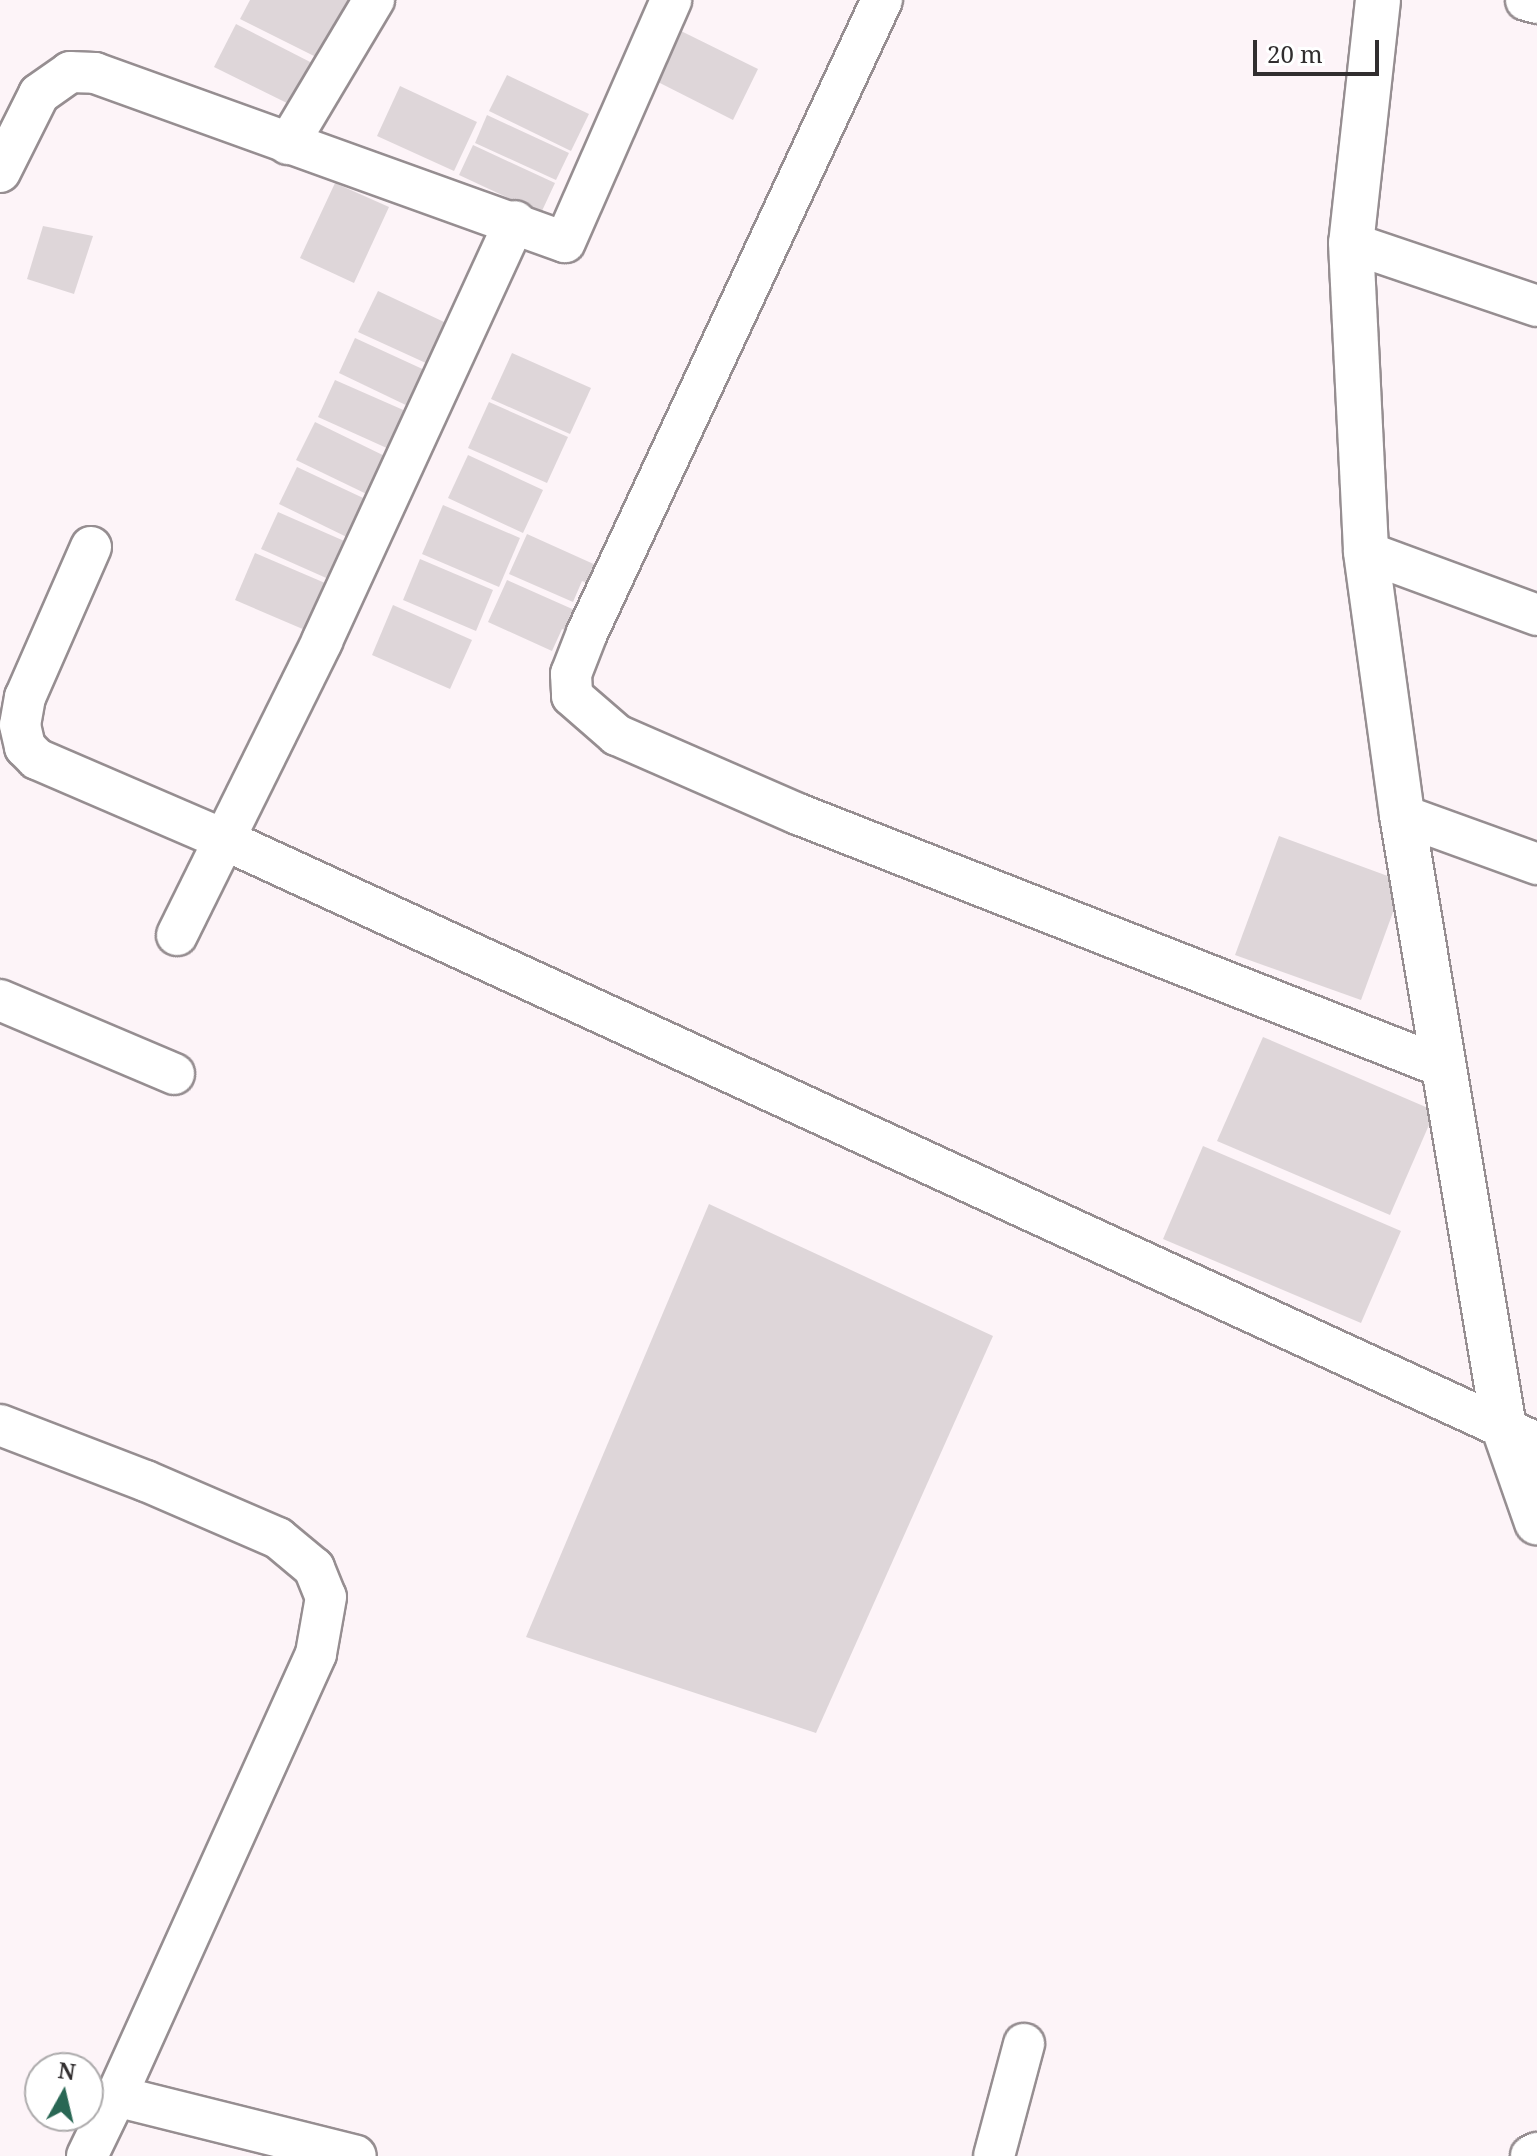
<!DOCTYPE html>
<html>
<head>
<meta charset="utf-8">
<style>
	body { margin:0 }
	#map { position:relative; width:1537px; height:2156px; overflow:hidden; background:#fdf4f8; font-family:"Noto Serif",serif }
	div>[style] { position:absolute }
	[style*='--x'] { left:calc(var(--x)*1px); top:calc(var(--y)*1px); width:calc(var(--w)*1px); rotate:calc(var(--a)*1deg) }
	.building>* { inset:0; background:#ded6d9 }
	.roads { filter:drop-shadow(2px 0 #968e91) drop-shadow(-2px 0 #968e91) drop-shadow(0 2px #968e91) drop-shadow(0 -2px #968e91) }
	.minor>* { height:40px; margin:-20px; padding:0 20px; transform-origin:20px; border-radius:20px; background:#fff }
	.tertiary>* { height:44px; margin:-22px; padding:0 22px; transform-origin:22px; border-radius:22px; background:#fff }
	span { translate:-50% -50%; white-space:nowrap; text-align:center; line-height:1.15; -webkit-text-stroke:8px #fff; paint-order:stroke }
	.north { position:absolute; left:24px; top:2052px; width:80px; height:80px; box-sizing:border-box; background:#fff; border:2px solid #adabac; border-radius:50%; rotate:8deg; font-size:22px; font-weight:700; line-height:32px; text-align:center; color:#312e2f }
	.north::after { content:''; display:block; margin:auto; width:28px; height:36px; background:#296754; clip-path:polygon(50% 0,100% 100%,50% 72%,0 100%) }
	.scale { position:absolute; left:1253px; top:40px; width:126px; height:36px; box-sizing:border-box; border:4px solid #312e2f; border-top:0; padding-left:10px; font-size:24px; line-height:28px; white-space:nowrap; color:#312e2f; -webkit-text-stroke:6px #fff; paint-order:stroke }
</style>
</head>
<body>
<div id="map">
	<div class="building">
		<div style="clip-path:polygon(250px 0,350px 0,320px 59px,240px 19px)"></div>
		<div style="clip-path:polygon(236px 24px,316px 65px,295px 107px,214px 67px)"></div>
		<div style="clip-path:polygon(681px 31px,758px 69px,733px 120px,656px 81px)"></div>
		<div style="clip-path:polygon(507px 75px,589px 114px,571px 151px,489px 111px)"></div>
		<div style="clip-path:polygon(400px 86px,477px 122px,454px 171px,377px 136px)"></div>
		<div style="clip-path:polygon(487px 115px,569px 153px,556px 180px,475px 143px)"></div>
		<div style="clip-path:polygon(473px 145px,555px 183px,541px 213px,459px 175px)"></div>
		<div style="clip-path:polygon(335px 183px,389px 207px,354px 283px,300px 258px)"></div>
		<div style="clip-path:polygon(43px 226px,93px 236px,74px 294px,27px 279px)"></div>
		<div style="clip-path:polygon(378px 291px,459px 329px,428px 364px,358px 332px)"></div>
		<div style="clip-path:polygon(355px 338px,429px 372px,412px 408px,339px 373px)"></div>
		<div style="clip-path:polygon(512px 353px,591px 388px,570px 434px,491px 399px)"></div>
		<div style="clip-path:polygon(335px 380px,417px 416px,400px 454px,318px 417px)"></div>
		<div style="clip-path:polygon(489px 402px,568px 437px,547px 483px,468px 448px)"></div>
		<div style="clip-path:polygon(315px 422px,397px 462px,379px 500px,296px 460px)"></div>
		<div style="clip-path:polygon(468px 455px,543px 490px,523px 533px,448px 498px)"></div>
		<div style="clip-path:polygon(297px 467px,376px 504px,357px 542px,279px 504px)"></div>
		<div style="clip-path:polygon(443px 505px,520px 538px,499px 587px,422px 554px)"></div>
		<div style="clip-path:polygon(278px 512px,358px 547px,342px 585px,261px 549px)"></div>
		<div style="clip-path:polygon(527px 534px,598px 566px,590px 584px,582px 581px,573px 602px,509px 574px)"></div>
		<div style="clip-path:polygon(255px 553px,339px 589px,319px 636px,235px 600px)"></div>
		<div style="clip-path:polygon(420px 559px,493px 590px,476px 631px,403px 600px)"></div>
		<div style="clip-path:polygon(507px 580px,579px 612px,570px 632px,562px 629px,552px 651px,488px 622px)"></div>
		<div style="clip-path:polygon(393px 605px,472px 640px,450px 689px,372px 655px)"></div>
		<div style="clip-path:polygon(1279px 836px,1404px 882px,1361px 1000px,1235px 955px)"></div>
		<div style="clip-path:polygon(1263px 1037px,1435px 1111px,1390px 1215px,1217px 1141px)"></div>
		<div style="clip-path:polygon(1203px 1146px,1401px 1231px,1361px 1323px,1163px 1239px)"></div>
		<div style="clip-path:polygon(709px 1204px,993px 1336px,816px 1733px,526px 1637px)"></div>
	</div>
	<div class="roads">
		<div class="minor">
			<div style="--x:882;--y:0;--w:698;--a:114.99"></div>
			<div style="--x:587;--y:633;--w:44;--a:111.3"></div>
			<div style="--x:571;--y:674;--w:22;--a:87"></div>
			<div style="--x:572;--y:696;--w:60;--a:40.9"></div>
			<div style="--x:617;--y:735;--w:197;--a:23.6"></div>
			<div style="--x:798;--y:814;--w:693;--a:21.42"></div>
			<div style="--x:1526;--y:0;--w:11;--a:15"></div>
			<div style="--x:288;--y:144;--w:168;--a:-59.2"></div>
			<div style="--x:0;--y:172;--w:87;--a:-63.4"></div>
			<div style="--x:39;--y:94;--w:38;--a:-35"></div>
			<div style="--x:70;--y:72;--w:25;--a:2"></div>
			<div style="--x:95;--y:73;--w:499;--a:19.8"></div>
			<div style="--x:565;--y:242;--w:264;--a:-66.3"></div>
			<div style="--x:1351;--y:243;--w:196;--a:18.7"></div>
			<div style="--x:91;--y:547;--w:164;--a:113.7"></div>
			<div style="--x:25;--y:697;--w:28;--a:100"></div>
			<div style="--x:20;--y:725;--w:23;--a:77"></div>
			<div style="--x:25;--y:747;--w:17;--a:45"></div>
			<div style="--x:37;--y:759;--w:202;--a:23.3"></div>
			<div style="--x:223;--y:839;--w:1446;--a:24.69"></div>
			<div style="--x:1366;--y:552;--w:182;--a:20.2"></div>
			<div style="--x:1402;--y:815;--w:144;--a:19.9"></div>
			<div style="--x:177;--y:935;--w:328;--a:-63.7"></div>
			<div style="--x:322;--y:641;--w:462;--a:-65.3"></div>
			<div style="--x:0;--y:1000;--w:189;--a:23"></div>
			<div style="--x:0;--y:1425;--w:156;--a:21"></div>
			<div style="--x:146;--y:1481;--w:144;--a:23.4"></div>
			<div style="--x:278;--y:1538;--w:47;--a:39.8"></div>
			<div style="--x:314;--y:1568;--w:31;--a:68"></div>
			<div style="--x:326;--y:1597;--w:58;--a:100"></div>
			<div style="--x:316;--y:1654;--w:485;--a:114.3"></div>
			<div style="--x:87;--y:2156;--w:67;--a:-64.2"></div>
			<div style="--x:116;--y:2096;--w:247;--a:14"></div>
			<div style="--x:994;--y:2156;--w:116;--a:-75"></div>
			<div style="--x:1531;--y:2156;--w:7;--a:-27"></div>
		</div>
		<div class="tertiary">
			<div style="--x:1378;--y:0;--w:244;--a:96.3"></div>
			<div style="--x:1351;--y:243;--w:309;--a:87.2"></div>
			<div style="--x:1366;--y:552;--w:265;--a:82.2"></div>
			<div style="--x:1402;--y:815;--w:621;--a:80.55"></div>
			<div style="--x:1504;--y:1428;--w:100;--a:70.7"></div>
		</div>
	</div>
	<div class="north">N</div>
	<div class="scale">20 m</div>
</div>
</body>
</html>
